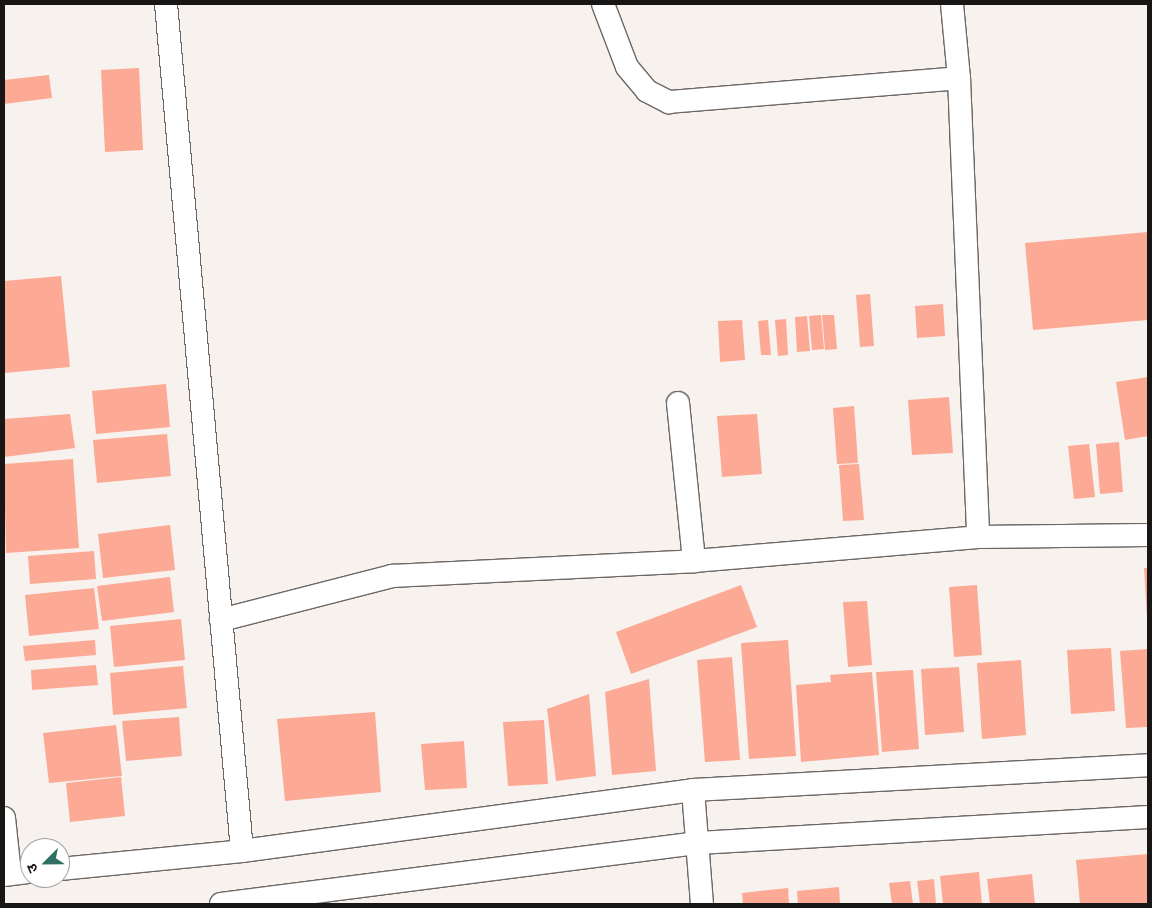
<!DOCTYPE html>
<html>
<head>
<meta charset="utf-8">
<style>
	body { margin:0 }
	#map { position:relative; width:1152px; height:908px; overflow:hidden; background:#f7f2ee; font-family:Quicksand,"Noto Sans Devanagari",sans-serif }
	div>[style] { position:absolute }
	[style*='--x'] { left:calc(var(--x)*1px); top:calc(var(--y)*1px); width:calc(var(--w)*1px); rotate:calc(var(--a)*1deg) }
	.building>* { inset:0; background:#fca995 }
	.roads { filter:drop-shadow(1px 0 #6c6764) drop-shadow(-1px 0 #6c6764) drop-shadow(0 1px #6c6764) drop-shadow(0 -1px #6c6764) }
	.minor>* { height:22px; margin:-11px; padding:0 11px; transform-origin:11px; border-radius:11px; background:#fff }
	span { translate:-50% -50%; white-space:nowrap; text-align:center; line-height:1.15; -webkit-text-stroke:4px #fff; paint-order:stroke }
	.frame { position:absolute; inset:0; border:5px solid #191716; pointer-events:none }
	.north { position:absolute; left:20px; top:838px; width:50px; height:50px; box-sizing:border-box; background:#fff; border:1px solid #a3a2a2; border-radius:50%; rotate:247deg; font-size:14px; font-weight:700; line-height:20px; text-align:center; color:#191716 }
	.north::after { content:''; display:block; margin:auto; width:18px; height:22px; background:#2e7163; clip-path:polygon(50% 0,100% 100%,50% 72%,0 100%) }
</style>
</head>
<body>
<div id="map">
	<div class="building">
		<div style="clip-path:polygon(139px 68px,143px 150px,105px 152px,101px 70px)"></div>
		<div style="clip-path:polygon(49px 75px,52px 98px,4px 104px,4px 80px)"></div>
		<div style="clip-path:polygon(1148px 232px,1148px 320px,1033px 330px,1025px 243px)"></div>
		<div style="clip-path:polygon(61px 276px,70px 367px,4px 373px,4px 281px)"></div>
		<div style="clip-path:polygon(870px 294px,874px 346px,860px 347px,856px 295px)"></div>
		<div style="clip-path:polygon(943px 304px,945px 336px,917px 338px,915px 306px)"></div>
		<div style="clip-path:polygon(821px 315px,824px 349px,812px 350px,809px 316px)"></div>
		<div style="clip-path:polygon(822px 315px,834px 315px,837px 349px,825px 350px)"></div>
		<div style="clip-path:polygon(807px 316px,810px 351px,797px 352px,795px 317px)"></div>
		<div style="clip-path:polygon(786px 319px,788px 355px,778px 356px,775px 320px)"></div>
		<div style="clip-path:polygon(742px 320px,745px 360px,720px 362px,718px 321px)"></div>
		<div style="clip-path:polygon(768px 320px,771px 355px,761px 355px,758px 321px)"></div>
		<div style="clip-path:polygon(1148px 377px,1148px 436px,1125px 440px,1116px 382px)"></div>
		<div style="clip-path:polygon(166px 384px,170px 427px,96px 434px,92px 391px)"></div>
		<div style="clip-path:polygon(949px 397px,953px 453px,912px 455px,908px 400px)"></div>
		<div style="clip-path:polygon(854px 406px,858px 463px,837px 464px,833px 408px)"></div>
		<div style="clip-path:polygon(70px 414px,75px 448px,4px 457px,4px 419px)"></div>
		<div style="clip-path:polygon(757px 414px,762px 474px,722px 477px,717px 416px)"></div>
		<div style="clip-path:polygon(167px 434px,171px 476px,97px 483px,93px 440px)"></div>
		<div style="clip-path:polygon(1119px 442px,1123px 492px,1100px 494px,1096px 444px)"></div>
		<div style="clip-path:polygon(1089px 444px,1095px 497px,1074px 499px,1068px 446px)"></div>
		<div style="clip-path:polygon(73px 459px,79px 548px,6px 553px,4px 464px)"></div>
		<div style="clip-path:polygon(859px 464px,864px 520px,843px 521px,839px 465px)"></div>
		<div style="clip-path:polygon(170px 525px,175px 570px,103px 578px,98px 534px)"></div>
		<div style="clip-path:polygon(94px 551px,96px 579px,30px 584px,28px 556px)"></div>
		<div style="clip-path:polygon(1144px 568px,1148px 568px,1148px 618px,1147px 618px)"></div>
		<div style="clip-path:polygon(170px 577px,174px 612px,102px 621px,97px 586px)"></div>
		<div style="clip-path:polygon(741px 585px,757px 627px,631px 674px,616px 632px)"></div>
		<div style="clip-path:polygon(977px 585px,982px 655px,954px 657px,949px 587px)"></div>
		<div style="clip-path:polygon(94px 588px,99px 629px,29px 636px,25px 595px)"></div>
		<div style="clip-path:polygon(867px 601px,872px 665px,848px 667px,843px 602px)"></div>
		<div style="clip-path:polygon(181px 619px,185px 660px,114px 667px,110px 626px)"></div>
		<div style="clip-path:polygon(95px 640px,96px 655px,25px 661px,23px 646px)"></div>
		<div style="clip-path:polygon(788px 640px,796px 756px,749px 759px,741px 643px)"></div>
		<div style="clip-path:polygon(1111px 648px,1115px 711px,1071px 714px,1067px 650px)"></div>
		<div style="clip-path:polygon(1148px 649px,1148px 727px,1126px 728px,1120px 651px)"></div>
		<div style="clip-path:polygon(732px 657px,740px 760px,705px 762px,697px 660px)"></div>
		<div style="clip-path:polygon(1021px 660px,1026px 735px,982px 739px,977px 663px)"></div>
		<div style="clip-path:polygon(96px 665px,98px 685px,32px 690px,31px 670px)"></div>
		<div style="clip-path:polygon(183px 666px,187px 708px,113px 715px,110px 673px)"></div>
		<div style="clip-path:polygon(959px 667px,964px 732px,925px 735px,921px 669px)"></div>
		<div style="clip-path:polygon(913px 670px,919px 749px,882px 752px,876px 672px)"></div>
		<div style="clip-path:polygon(872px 672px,879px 755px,801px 762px,796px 685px,831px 682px,830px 675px)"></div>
		<div style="clip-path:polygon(649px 679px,656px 771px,612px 775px,605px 692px)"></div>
		<div style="clip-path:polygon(589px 694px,596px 776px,556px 781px,547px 709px)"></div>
		<div style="clip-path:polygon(375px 712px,381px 792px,285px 801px,277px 719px)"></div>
		<div style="clip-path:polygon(179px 717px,182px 756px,126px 761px,122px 721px)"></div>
		<div style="clip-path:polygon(544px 720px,548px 784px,508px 786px,503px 722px)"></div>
		<div style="clip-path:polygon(116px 725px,122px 776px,49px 783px,43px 733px)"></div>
		<div style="clip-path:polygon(464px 741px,467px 788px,425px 790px,421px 744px)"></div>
		<div style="clip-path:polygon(121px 777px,125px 816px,70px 822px,66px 783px)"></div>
		<div style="clip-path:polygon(1148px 854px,1148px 904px,1080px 904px,1076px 860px)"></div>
		<div style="clip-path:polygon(979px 872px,982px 904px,943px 904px,940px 876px)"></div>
		<div style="clip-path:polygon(1032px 874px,1035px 904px,990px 904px,987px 879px)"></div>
		<div style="clip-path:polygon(934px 879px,936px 904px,920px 904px,917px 881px)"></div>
		<div style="clip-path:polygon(910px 881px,913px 904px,892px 904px,889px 883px)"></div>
		<div style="clip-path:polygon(839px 887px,840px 904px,798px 904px,797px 891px)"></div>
		<div style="clip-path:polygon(788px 888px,789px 904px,743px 904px,742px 893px)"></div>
	</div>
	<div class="roads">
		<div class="minor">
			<div style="--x:166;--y:4;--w:850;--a:84.87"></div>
			<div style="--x:603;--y:4;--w:67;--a:69.1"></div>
			<div style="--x:627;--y:67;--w:31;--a:50"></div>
			<div style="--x:647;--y:91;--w:25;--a:27"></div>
			<div style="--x:669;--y:102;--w:291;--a:-4.7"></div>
			<div style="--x:952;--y:4;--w:74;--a:84.6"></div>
			<div style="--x:959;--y:78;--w:459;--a:87.6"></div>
			<div style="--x:678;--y:403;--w:159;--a:84.2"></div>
			<div style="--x:221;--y:620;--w:177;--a:-14.4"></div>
			<div style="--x:392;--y:576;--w:302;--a:-2.8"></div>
			<div style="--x:694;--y:561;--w:285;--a:-4.8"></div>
			<div style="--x:978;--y:537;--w:170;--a:-0.7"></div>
			<div style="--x:693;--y:790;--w:114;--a:85.5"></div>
			<div style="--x:4;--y:818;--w:56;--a:83.9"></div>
			<div style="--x:60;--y:869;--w:183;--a:-5.6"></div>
			<div style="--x:242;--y:851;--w:455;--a:-7.7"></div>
			<div style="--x:693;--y:790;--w:456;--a:-3.1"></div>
			<div style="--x:4;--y:875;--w:26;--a:-7"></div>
			<div style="--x:221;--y:904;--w:481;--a:-7.3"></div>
			<div style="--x:698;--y:843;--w:451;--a:-3.3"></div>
		</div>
	</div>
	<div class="frame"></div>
	<div class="north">उ</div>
</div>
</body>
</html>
